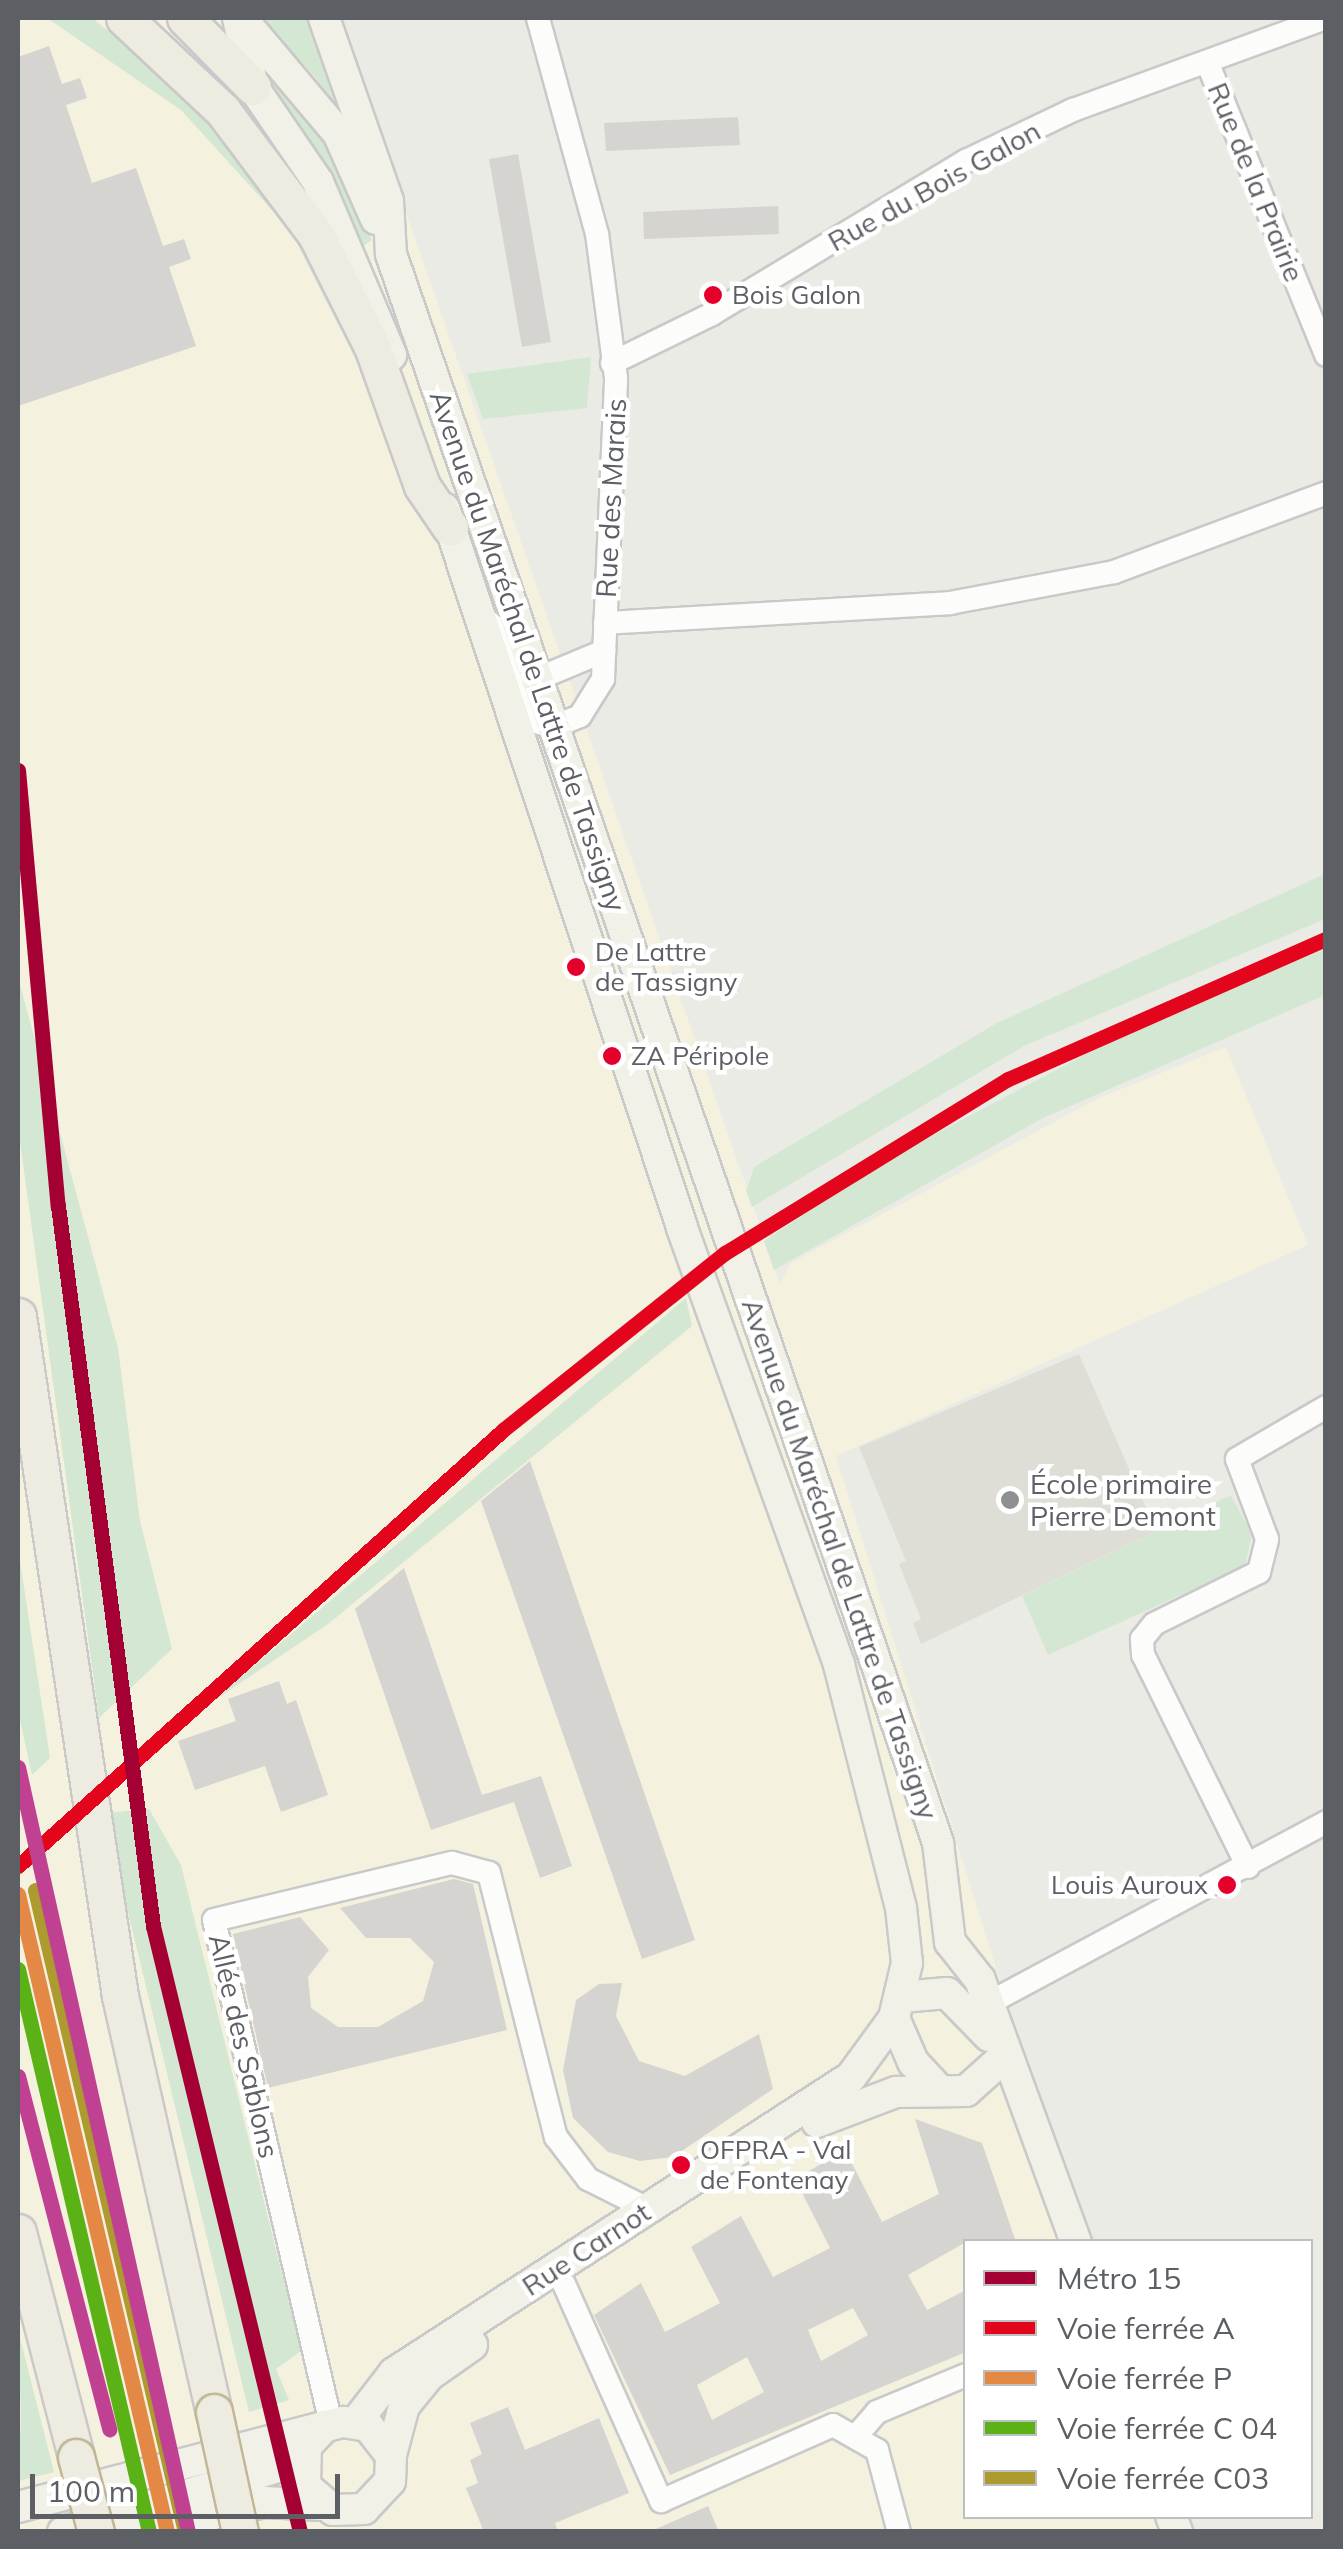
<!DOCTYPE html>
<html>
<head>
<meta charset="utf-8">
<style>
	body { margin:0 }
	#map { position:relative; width:1343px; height:2549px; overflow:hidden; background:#ebebe6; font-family:Mulish,sans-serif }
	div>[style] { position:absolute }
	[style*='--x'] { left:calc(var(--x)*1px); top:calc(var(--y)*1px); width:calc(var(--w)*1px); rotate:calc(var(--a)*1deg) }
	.commercial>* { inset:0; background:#f4f1df }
	.education>* { inset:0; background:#deddd6 }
	.green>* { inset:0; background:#d4e7d3 }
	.building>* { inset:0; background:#d5d4d1 }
	.roads { filter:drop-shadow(2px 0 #c8c9c8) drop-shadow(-2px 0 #c8c9c8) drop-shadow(0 2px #c8c9c8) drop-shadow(0 -2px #c8c9c8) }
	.minor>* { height:22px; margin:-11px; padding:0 11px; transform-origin:11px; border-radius:11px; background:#fcfcfb }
	.major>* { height:30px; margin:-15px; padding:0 15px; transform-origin:15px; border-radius:15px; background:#f2f1e8 }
	.highway>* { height:35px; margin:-17.5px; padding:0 17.5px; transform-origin:17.5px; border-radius:17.5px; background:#eeebe1 }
	.bridges { filter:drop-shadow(2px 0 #c1b695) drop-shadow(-2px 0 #c1b695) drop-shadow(0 2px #c1b695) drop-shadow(0 -2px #c1b695) }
	.highway-bridge>* { height:35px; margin:-17.5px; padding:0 17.5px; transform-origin:17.5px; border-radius:17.5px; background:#eeebe1 }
	.rail-1>* { height:15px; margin:-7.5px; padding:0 7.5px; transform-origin:7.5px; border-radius:7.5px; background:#e3051c }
	.rail-2>* { height:15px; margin:-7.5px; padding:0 7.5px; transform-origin:7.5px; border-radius:7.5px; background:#e38945 }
	.rail-3>* { height:15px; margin:-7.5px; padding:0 7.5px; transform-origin:7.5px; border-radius:7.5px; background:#5bb216 }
	.rail-4>* { height:15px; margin:-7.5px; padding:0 7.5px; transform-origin:7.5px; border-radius:7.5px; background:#ae9b2f }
	.rail-5>* { height:15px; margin:-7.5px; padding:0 7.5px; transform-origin:7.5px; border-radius:7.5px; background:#c04191 }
	.metro-1>* { height:15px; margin:-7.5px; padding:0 7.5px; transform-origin:7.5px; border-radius:7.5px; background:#a50034 }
	.dots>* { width:28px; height:28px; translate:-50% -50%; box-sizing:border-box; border:5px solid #fff; border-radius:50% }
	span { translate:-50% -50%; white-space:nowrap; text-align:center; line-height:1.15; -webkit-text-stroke:9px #fff; paint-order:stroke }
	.bus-label { font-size:26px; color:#5c5f63 }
	.left { translate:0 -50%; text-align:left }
	.right { translate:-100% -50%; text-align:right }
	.street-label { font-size:28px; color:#5c5f63 }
	.poi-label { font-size:28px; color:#5c5f63 }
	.frame { position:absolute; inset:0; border:20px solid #5c5f63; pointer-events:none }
	.legend { position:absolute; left:963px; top:2239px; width:350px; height:280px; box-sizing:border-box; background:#fff; border:2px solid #bebfc1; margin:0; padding:12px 18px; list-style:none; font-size:30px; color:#5c5f63 }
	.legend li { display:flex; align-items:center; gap:20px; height:50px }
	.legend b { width:50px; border:2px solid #bebfc1 }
	.scale { position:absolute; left:30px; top:2474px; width:310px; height:45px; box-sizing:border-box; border:5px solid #5c5f63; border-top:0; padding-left:12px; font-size:30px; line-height:35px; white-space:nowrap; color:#5c5f63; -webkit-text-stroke:8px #fff; paint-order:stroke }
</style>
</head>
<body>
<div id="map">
	<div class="commercial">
		<div style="clip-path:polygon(18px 18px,338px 18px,780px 1283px,791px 1263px,1099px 1098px,1226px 1047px,1308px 1245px,836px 1456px,1008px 2006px,1031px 2154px,1063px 2241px,966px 2242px,966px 2516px,1161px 2517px,1166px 2531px,18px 2531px)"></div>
	</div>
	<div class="education">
		<div style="clip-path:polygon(1079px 1354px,1156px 1531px,921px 1644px,913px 1623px,921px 1619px,899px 1564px,906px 1561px,859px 1447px)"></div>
	</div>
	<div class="green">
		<div style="clip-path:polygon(47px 18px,92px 18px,216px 116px,334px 283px,365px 377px,291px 231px,181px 110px)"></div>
		<div style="clip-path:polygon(261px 18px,307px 18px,326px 45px,349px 131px,316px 78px)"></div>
		<div style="clip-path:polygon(261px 64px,314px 125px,348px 187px,372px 240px,360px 248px)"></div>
		<div style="clip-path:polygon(591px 357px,587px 408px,483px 419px,467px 374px)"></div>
		<div style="clip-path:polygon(1325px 874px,1325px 919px,1024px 1046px,752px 1207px,746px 1191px,754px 1167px,997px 1023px)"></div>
		<div style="clip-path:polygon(1325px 949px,1325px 995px,1043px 1118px,774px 1270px,764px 1241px,888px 1159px,1128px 1032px)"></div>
		<div style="clip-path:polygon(18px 977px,118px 1348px,140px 1521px,172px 1649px,99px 1718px,18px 1127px)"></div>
		<div style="clip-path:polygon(686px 1298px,692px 1326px,328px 1624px,209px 1704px)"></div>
		<div style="clip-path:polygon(1231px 1495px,1252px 1535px,1245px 1566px,1048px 1655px,1022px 1596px)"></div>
		<div style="clip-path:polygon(18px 1548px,50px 1758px,32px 1775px,18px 1711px)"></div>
		<div style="clip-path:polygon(149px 1809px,181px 1865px,301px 2351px,276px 2369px,289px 2400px,249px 2412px,104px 1813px)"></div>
		<div style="clip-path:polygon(18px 2330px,54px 2472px,18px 2481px,21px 2417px)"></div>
	</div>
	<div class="building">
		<div style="clip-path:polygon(49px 46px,62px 84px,80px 78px,87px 98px,66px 105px,92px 183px,136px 168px,163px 246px,184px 239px,191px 259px,169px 267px,196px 346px,18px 406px,18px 57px)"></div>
		<div style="clip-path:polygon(738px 117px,740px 145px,606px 151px,604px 123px)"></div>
		<div style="clip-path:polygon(518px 154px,551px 342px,522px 347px,489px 159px)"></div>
		<div style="clip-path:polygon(778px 206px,779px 234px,644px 239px,643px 212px)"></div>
		<div style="clip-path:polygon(530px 1461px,695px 1940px,642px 1959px,481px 1501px)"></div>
		<div style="clip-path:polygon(404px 1568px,482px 1795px,541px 1776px,572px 1866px,540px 1878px,514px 1802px,431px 1830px,355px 1609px)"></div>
		<div style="clip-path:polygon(279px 1681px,287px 1704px,296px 1700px,328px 1795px,281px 1812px,265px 1766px,195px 1790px,178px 1741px,236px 1721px,228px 1699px)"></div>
		<div style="clip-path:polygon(454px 1879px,473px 1884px,507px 2030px,268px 2088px,233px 1934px,300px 1917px,329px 1950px,308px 1977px,311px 2008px,338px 2027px,378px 2027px,423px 2001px,434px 1962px,410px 1938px,366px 1938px,340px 1908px)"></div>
		<div style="clip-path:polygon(622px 1983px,616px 2016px,639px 2061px,685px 2076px,759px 2034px,773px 2089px,673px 2157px,640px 2161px,608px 2152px,573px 2118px,563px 2070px,576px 2000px,599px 1984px)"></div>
		<div style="clip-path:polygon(evenodd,915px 2119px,982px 2143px,1016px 2242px,966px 2242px,908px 2275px,927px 2310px,966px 2290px,966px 2352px,670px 2475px,594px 2315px,641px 2283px,665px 2332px,720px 2303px,691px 2247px,741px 2216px,773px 2277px,830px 2248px,795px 2179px,845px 2150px,882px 2222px,939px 2194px,915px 2119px,853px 2308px,868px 2335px,821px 2361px,808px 2330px,853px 2308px,915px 2119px,747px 2357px,764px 2392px,712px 2420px,697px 2385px,747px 2357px)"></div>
		<div style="clip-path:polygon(508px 2407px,525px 2450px,599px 2418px,629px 2493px,555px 2523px,558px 2532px,484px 2532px,466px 2488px,478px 2483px,470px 2460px,482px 2454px,470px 2423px)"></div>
		<div style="clip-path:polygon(708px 2506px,719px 2532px,649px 2532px)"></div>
	</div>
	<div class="roads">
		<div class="minor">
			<div style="--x:1208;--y:64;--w:314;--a:67.9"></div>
			<div style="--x:612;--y:363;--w:111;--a:-26.1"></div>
			<div style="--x:712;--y:314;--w:297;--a:-31.1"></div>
			<div style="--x:966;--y:161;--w:119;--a:-25.5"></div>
			<div style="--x:1073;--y:110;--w:269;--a:-20"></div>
			<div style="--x:482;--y:616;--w:27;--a:42"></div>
			<div style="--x:502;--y:634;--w:92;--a:70.4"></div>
			<div style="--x:533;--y:721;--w:21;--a:17"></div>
			<div style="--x:553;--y:727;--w:29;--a:-22"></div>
			<div style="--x:580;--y:716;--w:44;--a:-58.1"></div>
			<div style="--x:603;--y:679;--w:301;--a:-87.5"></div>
			<div style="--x:616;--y:378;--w:145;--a:-97.5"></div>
			<div style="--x:597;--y:234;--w:224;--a:-105.3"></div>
			<div style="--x:605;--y:623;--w:346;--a:-3.3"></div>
			<div style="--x:950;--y:603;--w:167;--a:-10.7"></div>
			<div style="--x:1114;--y:572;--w:226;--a:-20.4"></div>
			<div style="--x:537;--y:679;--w:73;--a:-22.7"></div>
			<div style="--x:1248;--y:1867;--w:237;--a:-116.3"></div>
			<div style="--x:1143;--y:1655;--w:16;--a:-94"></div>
			<div style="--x:1142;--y:1639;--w:19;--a:-51"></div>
			<div style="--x:1154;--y:1624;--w:117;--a:-26.3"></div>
			<div style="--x:1259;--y:1572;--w:34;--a:-76"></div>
			<div style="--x:1267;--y:1539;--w:85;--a:-110.6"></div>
			<div style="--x:1237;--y:1459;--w:103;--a:-30.3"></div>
			<div style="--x:987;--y:2004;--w:385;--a:-28.2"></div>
			<div style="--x:564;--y:2284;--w:238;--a:65.9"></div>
			<div style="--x:661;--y:2501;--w:188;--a:-23.8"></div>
			<div style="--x:833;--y:2425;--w:51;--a:29.6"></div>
			<div style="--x:877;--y:2450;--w:85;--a:75"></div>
			<div style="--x:331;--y:2424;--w:517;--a:-103.07"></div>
			<div style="--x:214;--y:1920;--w:245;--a:-13.5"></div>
			<div style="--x:452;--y:1863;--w:38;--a:15"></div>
			<div style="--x:489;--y:1873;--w:272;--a:75.8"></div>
			<div style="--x:556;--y:2137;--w:53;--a:52.7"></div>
			<div style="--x:588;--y:2179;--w:67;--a:26.6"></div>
			<div style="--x:857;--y:2435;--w:30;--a:-49"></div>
			<div style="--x:877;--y:2412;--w:96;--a:-22.6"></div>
		</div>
		<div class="major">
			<div style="--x:238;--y:18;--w:71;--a:77.7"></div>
			<div style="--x:253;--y:87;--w:115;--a:55.6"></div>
			<div style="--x:318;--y:182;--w:188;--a:67.1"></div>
			<div style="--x:241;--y:18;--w:150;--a:49.9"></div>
			<div style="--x:338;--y:133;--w:94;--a:66.2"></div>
			<div style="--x:324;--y:18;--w:194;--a:70.7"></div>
			<div style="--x:388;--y:201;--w:53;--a:86.8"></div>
			<div style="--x:391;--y:254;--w:1681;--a:71"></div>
			<div style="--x:938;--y:1843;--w:100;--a:83.1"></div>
			<div style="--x:950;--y:1942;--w:48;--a:51.7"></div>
			<div style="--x:980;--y:1980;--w:279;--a:69.9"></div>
			<div style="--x:902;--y:1997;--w:45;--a:-5.1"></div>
			<div style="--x:947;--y:1993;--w:60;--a:45.7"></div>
			<div style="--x:894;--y:2018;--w:48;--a:66.6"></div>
			<div style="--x:913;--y:2062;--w:38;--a:47"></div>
			<div style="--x:817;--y:2122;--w:85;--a:-20.8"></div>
			<div style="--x:896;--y:2092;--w:70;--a:-0.8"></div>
			<div style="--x:966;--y:2091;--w:51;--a:-41.8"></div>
			<div style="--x:356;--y:2422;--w:62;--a:-52.2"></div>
			<div style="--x:394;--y:2373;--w:544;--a:-32.93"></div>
			<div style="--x:851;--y:2077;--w:73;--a:-53.9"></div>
			<div style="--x:894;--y:2018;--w:57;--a:-76.7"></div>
			<div style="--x:907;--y:1963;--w:55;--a:-96.2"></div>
			<div style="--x:901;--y:1908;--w:252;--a:-104.3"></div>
			<div style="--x:839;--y:1664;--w:464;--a:-109.8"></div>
			<div style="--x:682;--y:1227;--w:757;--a:-108.32"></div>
			<div style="--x:391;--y:2455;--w:51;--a:-75.1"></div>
			<div style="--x:404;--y:2406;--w:38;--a:-51"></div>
			<div style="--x:428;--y:2376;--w:54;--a:-35.2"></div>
			<div style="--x:18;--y:2507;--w:336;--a:-14.7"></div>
			<div style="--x:343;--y:2422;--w:25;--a:9"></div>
			<div style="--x:368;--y:2426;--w:37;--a:52"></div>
			<div style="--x:391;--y:2455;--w:26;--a:92"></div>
			<div style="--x:390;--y:2481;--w:38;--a:133"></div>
			<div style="--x:364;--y:2509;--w:31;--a:178"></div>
			<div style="--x:333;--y:2510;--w:37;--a:-139"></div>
			<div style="--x:305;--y:2486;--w:40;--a:-88.6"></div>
			<div style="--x:306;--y:2446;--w:28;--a:-46"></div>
			<div style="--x:1171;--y:2516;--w:17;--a:69"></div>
			<div style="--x:63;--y:2532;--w:250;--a:-16.8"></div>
			<div style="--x:138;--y:2532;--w:130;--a:-13.4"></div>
			<div style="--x:264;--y:2502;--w:59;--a:2.9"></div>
		</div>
		<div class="highway">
			<div style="--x:124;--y:18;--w:136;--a:43.2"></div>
			<div style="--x:223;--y:111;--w:155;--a:53.1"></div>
			<div style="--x:316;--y:235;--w:127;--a:63.4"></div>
			<div style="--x:373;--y:349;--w:145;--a:70.3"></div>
			<div style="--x:422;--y:486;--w:50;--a:55.7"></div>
			<div style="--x:185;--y:18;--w:97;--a:45.4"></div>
			<div style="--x:18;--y:1316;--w:688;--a:81.47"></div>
			<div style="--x:120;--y:1996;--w:426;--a:77.3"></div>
			<div style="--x:18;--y:2232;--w:232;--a:75.5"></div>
		</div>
	</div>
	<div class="bridges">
		<div class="highway-bridge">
			<div style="--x:214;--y:2412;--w:123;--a:77.8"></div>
			<div style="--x:76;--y:2457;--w:78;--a:75.1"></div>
		</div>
	</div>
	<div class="rail-1">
		<div style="--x:18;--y:1866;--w:652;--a:-41.95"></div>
		<div style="--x:503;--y:1430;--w:284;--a:-38.6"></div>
		<div style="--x:725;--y:1253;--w:332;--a:-31.6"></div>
		<div style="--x:1008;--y:1079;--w:347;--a:-23.8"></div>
	</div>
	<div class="rail-2">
		<div style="--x:18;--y:1894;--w:655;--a:76.85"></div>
	</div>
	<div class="rail-3">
		<div style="--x:18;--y:1969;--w:578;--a:76.9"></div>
	</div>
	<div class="rail-4">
		<div style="--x:35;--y:1890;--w:655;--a:76.85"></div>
	</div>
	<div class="rail-5">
		<div style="--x:18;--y:1767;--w:784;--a:77.47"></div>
		<div style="--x:18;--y:2076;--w:365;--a:75.5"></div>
	</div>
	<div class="metro-1">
		<div style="--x:18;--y:770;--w:438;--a:84.8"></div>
		<div style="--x:58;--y:1206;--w:726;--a:82.48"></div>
		<div style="--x:153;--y:1926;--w:624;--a:76.36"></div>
	</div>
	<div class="dots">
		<div style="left:713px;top:295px;background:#e4002b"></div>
		<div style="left:576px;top:967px;background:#e4002b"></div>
		<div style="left:612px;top:1056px;background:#e4002b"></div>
		<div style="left:1010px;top:1500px;background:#8e9091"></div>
		<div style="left:1227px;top:1885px;background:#e4002b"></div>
		<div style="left:681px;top:2165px;background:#e4002b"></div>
	</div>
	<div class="bus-label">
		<span class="left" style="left:732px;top:295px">Bois Galon</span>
		<span class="left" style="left:595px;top:967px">De Lattre<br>de Tassigny</span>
		<span class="left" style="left:631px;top:1056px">ZA Péripole</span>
		<span class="right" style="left:1208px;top:1885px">Louis Auroux</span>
		<span class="left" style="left:700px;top:2165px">OFPRA - Val<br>de Fontenay</span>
	</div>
	<div class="street-label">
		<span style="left:1256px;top:182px;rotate:68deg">Rue de la Prairie</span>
		<span style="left:934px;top:186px;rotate:-29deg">Rue du Bois Galon</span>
		<span style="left:611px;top:498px;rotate:-87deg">Rue des Marais</span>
		<span style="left:528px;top:651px;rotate:71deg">Avenue du Maréchal de Lattre de Tassigny</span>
		<span style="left:840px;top:1559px;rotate:71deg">Avenue du Maréchal de Lattre de Tassigny</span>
		<span style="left:244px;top:2046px;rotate:77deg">Allée des Sablons</span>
		<span style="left:586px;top:2249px;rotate:-33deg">Rue Carnot</span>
	</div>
	<div class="poi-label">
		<span class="left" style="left:1030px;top:1500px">École primaire<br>Pierre Demont</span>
	</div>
	<div class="frame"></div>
	<ul class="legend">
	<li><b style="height:12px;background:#a50034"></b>Métro 15</li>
	<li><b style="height:12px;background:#e3051c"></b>Voie ferrée A</li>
	<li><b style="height:12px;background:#e38945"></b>Voie ferrée P</li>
	<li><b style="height:12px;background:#5bb216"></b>Voie ferrée C 04</li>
	<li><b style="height:12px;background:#ae9b2f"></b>Voie ferrée C03</li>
	</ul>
	<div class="scale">100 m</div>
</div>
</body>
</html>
